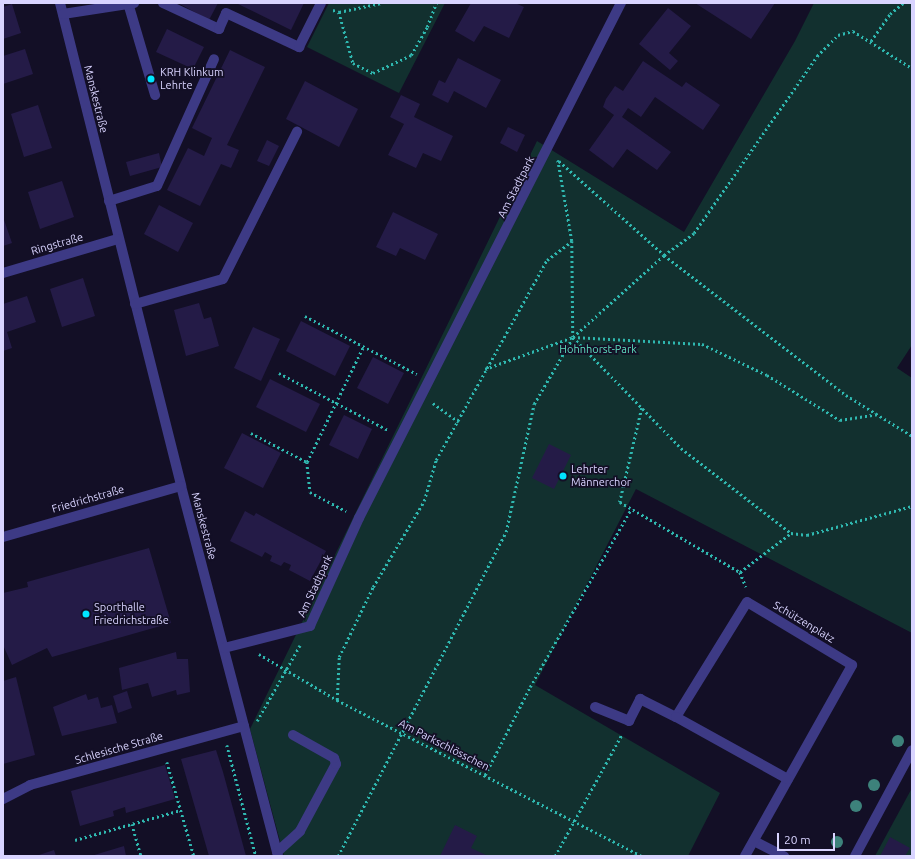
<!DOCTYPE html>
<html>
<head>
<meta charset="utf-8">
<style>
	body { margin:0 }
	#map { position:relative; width:915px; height:859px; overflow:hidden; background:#130f26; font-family:Ubuntu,sans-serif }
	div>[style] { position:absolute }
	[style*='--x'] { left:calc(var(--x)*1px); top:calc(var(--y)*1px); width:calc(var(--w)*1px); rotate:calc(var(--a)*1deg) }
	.green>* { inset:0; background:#12302f }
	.building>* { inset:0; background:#241b47 }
	.path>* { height:2.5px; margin-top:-1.25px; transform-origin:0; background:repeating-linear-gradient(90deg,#2fb8b0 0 2px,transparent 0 5px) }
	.minor>* { height:10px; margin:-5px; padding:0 5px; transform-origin:5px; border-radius:5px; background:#3d3a85 }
	.trees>* { width:12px; height:12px; margin:-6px; border-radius:50%; background:#3d827b }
	.dots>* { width:11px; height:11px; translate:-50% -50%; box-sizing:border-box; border:2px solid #130f26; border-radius:50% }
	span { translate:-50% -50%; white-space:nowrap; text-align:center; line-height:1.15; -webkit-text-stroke:3.5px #130f26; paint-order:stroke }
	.poi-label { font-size:11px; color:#d9d4ff }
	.left { translate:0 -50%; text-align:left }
	.street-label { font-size:11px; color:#d9d4ff }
	.park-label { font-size:11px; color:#5fe0c0 }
	.frame { position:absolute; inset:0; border:4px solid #d9d4ff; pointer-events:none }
	.scale { position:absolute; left:777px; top:833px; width:58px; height:18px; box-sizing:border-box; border:2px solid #d9d4ff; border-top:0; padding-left:5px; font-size:12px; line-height:14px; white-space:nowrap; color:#d9d4ff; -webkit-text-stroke:3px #130f26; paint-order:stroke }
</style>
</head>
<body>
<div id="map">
	<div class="green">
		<div style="clip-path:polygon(329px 3px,445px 3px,399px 93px,307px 47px)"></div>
		<div style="clip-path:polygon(814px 3px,912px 3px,912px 345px,897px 368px,912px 378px,912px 633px,636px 489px,535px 685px,720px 793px,688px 856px,284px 856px,250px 729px,537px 141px,684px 232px,795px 41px)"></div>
		<div style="clip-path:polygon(912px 788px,912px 856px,875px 856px)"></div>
	</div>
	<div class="building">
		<div style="clip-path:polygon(178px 3px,218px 3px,209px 20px)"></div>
		<div style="clip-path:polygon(236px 3px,304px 3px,291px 30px)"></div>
		<div style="clip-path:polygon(471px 3px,515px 3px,524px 7px,509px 38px,484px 26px,474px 42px,455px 31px)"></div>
		<div style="clip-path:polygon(695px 3px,775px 3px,751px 39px)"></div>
		<div style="clip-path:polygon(12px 4px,21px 33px,3px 39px,3px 7px)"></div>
		<div style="clip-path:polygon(668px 8px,691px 26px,669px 53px,678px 61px,670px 70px,639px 44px)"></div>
		<div style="clip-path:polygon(167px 29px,204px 47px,193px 69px,156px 52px)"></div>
		<div style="clip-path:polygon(25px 49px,33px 74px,3px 84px,3px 56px)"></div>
		<div style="clip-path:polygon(230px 50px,265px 67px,227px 145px,239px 150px,231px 168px,221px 164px,200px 206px,167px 190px,188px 148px,204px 156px,212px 138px,192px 128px)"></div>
		<div style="clip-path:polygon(458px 58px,501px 80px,486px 108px,454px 91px,448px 103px,432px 95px,439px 80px,445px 83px)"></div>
		<div style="clip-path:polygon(643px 61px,682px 87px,686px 82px,720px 105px,703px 130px,655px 97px,641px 117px,628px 108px,622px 117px,671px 152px,657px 170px,627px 149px,613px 168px,589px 150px,614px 115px,603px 107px,606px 99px,615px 86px,623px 91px)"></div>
		<div style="clip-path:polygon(305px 81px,358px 109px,339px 147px,286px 119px)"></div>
		<div style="clip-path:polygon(401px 95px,420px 104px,414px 117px,453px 136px,441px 161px,423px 153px,416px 168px,388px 155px,404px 124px,390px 117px)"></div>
		<div style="clip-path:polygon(38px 105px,52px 148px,24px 157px,11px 114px)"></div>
		<div style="clip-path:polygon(508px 127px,525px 135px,517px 152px,500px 143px)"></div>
		<div style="clip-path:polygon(267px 140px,279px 146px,269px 166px,257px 161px)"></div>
		<div style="clip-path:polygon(159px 153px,162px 167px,130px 176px,126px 162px)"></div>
		<div style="clip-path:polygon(62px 181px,74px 217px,40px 229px,28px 192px)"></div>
		<div style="clip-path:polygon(159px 205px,193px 223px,178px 252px,144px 234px)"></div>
		<div style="clip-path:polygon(393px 212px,438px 234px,425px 260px,400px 248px,396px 256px,376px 247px)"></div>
		<div style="clip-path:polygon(3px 217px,12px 243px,3px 246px)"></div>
		<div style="clip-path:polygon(83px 278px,95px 316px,62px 327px,50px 289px)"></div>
		<div style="clip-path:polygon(27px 296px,36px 322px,7px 332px,12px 348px,3px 351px,3px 304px)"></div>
		<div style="clip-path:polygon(199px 303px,204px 319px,211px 317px,219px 346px,186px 356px,174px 310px)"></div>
		<div style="clip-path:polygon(301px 321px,350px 346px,335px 376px,286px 351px)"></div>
		<div style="clip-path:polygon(253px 327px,280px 339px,261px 381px,234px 368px)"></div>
		<div style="clip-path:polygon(373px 357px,404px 373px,388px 404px,357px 388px)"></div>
		<div style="clip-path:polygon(270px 379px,320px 404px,306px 432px,256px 407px)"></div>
		<div style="clip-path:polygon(344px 415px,372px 429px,358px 459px,329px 445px)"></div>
		<div style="clip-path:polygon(242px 433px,281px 453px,263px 488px,224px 468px)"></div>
		<div style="clip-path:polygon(549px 444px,571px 455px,554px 489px,532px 478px)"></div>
		<div style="clip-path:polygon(245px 511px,254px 516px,256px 513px,326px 551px,310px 581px,289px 570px,291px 565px,284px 562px,281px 566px,270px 561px,272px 556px,265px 552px,262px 557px,230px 541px)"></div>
		<div style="clip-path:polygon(149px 548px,171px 623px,52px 657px,47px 648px,12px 665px,3px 645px,3px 593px,28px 587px,27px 582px)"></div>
		<div style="clip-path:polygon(176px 652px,177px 659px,188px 659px,190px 692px,177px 695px,176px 690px,152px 697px,148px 683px,122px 690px,119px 668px)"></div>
		<div style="clip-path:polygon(16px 677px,35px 755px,3px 764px,3px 681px)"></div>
		<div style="clip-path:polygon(127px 691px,132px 708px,118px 713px,113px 696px)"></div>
		<div style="clip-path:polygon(86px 694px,88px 700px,98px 697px,101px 708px,112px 705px,117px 723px,62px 736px,53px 707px)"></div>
		<div style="clip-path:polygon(216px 750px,223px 772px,246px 856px,209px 856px,181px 759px)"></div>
		<div style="clip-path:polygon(165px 765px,175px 799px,126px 813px,125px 807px,113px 811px,114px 816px,80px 826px,71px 791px)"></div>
		<div style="clip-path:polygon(455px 825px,477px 836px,471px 848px,488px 856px,440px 856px)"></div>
		<div style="clip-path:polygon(890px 837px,910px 848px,905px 856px,880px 856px)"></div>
		<div style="clip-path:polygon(124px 846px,126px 856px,91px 856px)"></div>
		<div style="clip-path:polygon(54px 850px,56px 856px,36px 856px)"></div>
	</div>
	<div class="path">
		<div style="--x:333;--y:10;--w:6;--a:18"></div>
		<div style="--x:339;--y:12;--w:43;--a:-12.1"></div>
		<div style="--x:339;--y:12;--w:53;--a:74.6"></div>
		<div style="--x:353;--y:63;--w:22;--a:27"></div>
		<div style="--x:373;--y:73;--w:42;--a:-25.3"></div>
		<div style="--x:411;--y:55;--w:32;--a:-60"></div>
		<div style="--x:427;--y:27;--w:26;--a:-69"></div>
		<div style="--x:871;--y:41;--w:33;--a:-55"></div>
		<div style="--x:890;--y:14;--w:17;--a:-40"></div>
		<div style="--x:558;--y:160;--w:82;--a:80.2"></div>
		<div style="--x:572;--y:241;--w:96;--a:89.4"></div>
		<div style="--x:573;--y:337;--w:155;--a:45.8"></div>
		<div style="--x:681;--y:448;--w:139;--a:37.7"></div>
		<div style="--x:791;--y:533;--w:16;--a:7"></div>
		<div style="--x:807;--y:535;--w:109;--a:-15.4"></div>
		<div style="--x:559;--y:161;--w:141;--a:41.8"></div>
		<div style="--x:664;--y:255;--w:230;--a:37.6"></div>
		<div style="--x:846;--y:395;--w:78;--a:31.8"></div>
		<div style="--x:305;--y:316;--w:126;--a:27.4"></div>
		<div style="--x:485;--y:369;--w:94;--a:-20"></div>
		<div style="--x:573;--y:337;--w:129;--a:3.1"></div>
		<div style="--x:702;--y:344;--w:72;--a:25.5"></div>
		<div style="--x:767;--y:375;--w:86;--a:31.7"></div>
		<div style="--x:840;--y:420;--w:39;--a:-9"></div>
		<div style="--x:279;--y:373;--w:123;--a:27.6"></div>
		<div style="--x:433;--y:403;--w:32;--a:36"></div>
		<div style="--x:642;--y:408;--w:97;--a:103.2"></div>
		<div style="--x:620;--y:502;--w:139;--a:30.3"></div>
		<div style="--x:740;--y:572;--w:16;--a:68"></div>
		<div style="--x:251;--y:433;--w:63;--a:27.4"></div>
		<div style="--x:307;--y:462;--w:30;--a:84"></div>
		<div style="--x:310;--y:492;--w:41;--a:27.8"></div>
		<div style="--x:307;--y:462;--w:128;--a:-64"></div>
		<div style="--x:740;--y:572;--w:64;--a:-37.4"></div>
		<div style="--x:259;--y:654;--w:91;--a:30.5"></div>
		<div style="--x:337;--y:700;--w:343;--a:27.1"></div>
		<div style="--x:337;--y:700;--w:43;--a:-87.3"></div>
		<div style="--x:339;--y:657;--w:78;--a:-64.1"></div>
		<div style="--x:373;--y:587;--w:100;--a:-59.3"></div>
		<div style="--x:424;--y:501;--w:43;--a:-73.7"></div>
		<div style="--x:436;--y:460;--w:229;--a:-61"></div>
		<div style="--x:547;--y:260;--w:31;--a:-37"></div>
		<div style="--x:257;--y:721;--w:87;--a:-60.5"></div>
		<div style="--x:227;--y:745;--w:115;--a:75.4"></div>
		<div style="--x:167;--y:762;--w:98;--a:74"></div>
		<div style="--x:485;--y:775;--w:99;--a:-62.9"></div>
		<div style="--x:530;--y:687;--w:205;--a:-60.4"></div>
		<div style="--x:132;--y:824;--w:33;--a:74"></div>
		<div style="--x:75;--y:840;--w:110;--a:-15.8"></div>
		<div style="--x:338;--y:856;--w:365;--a:-62.6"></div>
		<div style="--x:506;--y:532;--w:131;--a:-77.7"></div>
		<div style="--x:534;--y:404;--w:78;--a:-59.8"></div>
		<div style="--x:573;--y:337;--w:122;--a:-42"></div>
		<div style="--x:664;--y:255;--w:37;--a:-36"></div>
		<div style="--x:694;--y:233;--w:216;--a:-55.2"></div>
		<div style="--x:817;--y:56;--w:30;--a:-45"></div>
		<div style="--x:838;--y:35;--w:16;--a:-15"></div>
		<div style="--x:853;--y:31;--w:70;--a:32.1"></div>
		<div style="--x:555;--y:856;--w:139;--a:-61.2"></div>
	</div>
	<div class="minor">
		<div style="--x:60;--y:3;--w:498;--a:75.9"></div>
		<div style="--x:181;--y:486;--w:383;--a:75.3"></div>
		<div style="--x:128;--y:3;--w:96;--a:73.6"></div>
		<div style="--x:163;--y:3;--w:62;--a:24.9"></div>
		<div style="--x:219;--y:29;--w:17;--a:-66"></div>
		<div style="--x:226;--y:13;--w:81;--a:25"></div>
		<div style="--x:299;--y:47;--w:49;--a:-63.4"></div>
		<div style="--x:63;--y:14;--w:72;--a:-8.8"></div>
		<div style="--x:109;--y:201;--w:50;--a:-17.4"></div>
		<div style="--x:157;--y:186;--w:139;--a:-65.8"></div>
		<div style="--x:3;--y:273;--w:120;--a:-16.5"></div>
		<div style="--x:135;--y:304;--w:91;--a:-15.9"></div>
		<div style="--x:223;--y:279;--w:165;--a:-63.3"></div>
		<div style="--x:3;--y:537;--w:185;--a:-16"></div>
		<div style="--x:224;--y:648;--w:89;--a:-14.3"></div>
		<div style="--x:310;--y:626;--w:119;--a:-65.6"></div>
		<div style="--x:359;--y:518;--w:578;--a:-63.04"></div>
		<div style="--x:595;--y:707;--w:37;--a:22"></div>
		<div style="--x:629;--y:721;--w:25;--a:-63"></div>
		<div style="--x:640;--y:699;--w:40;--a:26.6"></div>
		<div style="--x:3;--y:799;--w:30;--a:-27"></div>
		<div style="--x:30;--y:785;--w:222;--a:-15.4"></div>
		<div style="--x:754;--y:841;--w:34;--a:27"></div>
		<div style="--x:277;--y:852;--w:31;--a:-42"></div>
		<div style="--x:300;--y:831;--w:76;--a:-61.8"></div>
		<div style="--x:336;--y:764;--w:6;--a:-108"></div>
		<div style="--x:334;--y:758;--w:47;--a:-150.7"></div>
		<div style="--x:745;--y:856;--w:219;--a:-60.7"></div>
		<div style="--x:852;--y:665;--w:122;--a:-149"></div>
		<div style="--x:747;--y:602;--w:135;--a:121.7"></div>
		<div style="--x:676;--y:717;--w:128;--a:29"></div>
		<div style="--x:855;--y:856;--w:120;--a:-61.7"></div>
	</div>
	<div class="trees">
		<div style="left:898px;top:741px"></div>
		<div style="left:874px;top:785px"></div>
		<div style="left:856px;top:806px"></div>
		<div style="left:837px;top:842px"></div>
	</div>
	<div class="dots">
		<div style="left:151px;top:79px;background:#00e5ff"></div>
		<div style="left:563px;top:476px;background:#00e5ff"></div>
		<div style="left:86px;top:614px;background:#00e5ff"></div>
	</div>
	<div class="poi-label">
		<span class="left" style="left:160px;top:79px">KRH Klinkum<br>Lehrte</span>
		<span class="left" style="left:571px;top:476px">Lehrter<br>Männerchor</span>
		<span class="left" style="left:94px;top:614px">Sporthalle<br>Friedrichstraße</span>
	</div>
	<div class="street-label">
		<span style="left:96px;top:99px;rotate:76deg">Manskestraße</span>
		<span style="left:516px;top:187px;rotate:-63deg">Am Stadtpark</span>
		<span style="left:57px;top:244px;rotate:-16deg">Ringstraße</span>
		<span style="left:88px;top:499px;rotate:-16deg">Friedrichstraße</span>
		<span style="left:204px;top:526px;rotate:75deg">Manskestraße</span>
		<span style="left:315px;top:586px;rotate:-65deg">Am Stadtpark</span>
		<span style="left:804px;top:622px;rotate:31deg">Schützenplatz</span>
		<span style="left:444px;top:745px;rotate:27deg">Am Parkschlösschen</span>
		<span style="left:119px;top:748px;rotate:-16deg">Schlesische Straße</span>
	</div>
	<div class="park-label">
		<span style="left:598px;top:349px">Hohnhorst-Park</span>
	</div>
	<div class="frame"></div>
	<div class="scale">20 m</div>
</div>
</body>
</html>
